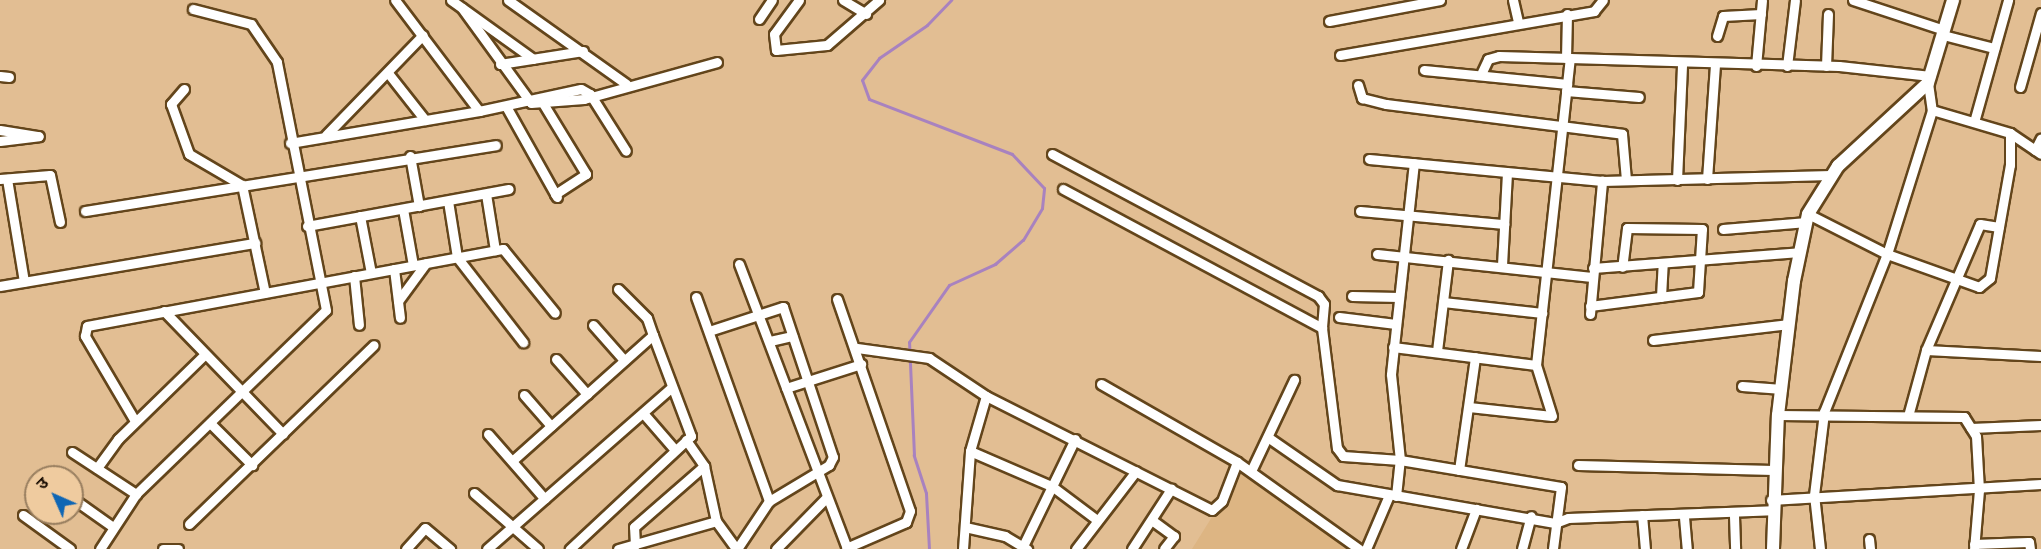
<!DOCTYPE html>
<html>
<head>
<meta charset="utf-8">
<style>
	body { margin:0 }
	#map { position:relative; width:2041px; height:549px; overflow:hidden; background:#e2be93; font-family:Rubik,"Noto Sans Devanagari",sans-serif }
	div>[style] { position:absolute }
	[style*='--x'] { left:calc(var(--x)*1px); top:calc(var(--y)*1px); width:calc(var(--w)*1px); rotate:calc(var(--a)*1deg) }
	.built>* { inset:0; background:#ddb583 }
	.stream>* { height:3px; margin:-1.5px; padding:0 1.5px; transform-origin:1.5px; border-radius:1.5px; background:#a882bf }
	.roads { filter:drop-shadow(2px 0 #63451b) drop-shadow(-2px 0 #63451b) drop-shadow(0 2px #63451b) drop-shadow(0 -2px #63451b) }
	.minor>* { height:9px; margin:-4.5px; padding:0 4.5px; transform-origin:4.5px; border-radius:4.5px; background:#fff }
	.tertiary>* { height:12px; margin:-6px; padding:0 6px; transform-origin:6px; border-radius:6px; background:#fff }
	span { translate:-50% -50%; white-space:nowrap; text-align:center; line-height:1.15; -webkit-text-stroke:6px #efcb9f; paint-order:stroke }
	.north { position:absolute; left:24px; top:465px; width:60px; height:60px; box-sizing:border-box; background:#efcb9f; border:2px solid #987e5f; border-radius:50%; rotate:315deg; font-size:16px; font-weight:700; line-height:24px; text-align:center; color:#160a00 }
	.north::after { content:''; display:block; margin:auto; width:21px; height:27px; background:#0f66b4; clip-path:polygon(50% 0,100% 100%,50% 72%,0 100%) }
</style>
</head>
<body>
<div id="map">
	<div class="built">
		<div style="clip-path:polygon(1240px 472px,1349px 549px,1192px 549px)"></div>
	</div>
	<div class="stream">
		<div style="--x:929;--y:549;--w:56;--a:-93.1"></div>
		<div style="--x:926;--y:493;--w:40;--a:-108"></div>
		<div style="--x:914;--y:455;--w:113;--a:-92.5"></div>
		<div style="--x:909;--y:342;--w:70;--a:-54.9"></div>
		<div style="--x:949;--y:285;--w:51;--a:-24.5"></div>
		<div style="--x:995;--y:264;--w:37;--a:-41"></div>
		<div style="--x:1023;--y:240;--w:37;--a:-59"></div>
		<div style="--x:1042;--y:208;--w:20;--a:-84"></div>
		<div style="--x:1044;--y:188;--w:47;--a:-133.3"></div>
		<div style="--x:1012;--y:154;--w:153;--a:-159"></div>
		<div style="--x:869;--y:99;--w:20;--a:-110"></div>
		<div style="--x:862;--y:80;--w:28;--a:-52"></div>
		<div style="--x:879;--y:58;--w:58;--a:-34.5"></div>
		<div style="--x:927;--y:25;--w:35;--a:-46"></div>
	</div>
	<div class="roads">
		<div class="minor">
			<div style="--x:451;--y:0;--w:101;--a:35.7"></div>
			<div style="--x:508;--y:0;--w:145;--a:35.4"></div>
			<div style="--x:799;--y:0;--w:42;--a:126.3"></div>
			<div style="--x:774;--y:34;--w:16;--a:83"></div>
			<div style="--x:776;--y:50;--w:51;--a:-5.6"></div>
			<div style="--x:827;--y:45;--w:69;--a:-40.9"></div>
			<div style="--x:843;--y:0;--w:27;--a:31"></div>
			<div style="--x:1513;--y:0;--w:23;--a:77"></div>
			<div style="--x:1853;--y:0;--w:96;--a:18.2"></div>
			<div style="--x:462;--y:8;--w:117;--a:54"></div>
			<div style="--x:531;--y:103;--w:53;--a:-4.3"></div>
			<div style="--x:584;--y:99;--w:138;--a:-15.5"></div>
			<div style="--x:759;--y:19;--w:23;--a:-56"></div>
			<div style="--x:1329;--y:21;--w:113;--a:-10.7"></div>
			<div style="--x:1943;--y:35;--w:53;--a:14.3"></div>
			<div style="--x:1717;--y:36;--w:21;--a:-73"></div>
			<div style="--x:1723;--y:16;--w:38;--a:-3"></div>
			<div style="--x:1340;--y:55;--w:258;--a:-9.8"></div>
			<div style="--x:1594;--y:11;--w:14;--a:-51"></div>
			<div style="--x:1566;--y:58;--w:44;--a:-88.7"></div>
			<div style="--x:500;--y:64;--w:84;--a:-8.9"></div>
			<div style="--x:1756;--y:66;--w:66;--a:-84.8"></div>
			<div style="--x:1787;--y:66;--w:66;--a:-83.1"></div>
			<div style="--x:1826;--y:66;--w:52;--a:-87.8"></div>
			<div style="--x:1424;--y:70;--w:144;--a:5.6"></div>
			<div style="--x:1482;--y:72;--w:14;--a:-65"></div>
			<div style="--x:1488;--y:59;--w:11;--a:-15"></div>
			<div style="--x:1499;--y:56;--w:71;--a:1.6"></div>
			<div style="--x:388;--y:73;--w:60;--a:51.8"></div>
			<div style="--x:0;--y:76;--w:9;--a:6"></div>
			<div style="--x:1928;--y:83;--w:27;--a:82"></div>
			<div style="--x:1358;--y:85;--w:14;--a:73"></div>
			<div style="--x:1362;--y:98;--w:25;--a:14"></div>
			<div style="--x:1386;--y:104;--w:238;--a:7.2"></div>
			<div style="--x:1622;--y:134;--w:46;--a:85"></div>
			<div style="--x:2020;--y:87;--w:77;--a:-74.2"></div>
			<div style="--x:184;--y:89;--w:20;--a:131"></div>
			<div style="--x:171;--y:104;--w:53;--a:70.2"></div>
			<div style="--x:189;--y:154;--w:61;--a:30.3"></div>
			<div style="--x:242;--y:185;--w:110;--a:78"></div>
			<div style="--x:1566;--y:91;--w:73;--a:4.7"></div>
			<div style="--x:544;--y:105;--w:81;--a:58.7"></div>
			<div style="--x:586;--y:174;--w:37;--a:147"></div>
			<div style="--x:507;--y:108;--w:102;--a:60.7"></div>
			<div style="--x:479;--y:111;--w:104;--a:-12.2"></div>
			<div style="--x:581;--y:89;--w:10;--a:29"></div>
			<div style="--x:590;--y:94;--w:67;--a:57.7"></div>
			<div style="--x:1974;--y:122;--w:127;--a:-74.4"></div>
			<div style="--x:0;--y:130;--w:39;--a:9"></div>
			<div style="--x:326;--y:135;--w:139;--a:-45.9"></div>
			<div style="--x:0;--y:141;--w:39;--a:-7"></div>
			<div style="--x:290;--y:143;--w:192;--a:-9.6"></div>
			<div style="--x:479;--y:111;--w:139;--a:-127.1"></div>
			<div style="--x:2035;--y:150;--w:13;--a:-63"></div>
			<div style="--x:1052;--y:154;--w:302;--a:28.1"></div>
			<div style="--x:1318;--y:296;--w:10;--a:53"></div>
			<div style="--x:1324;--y:304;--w:24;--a:95"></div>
			<div style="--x:1322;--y:328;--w:121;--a:82.9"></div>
			<div style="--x:1337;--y:448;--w:10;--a:53"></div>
			<div style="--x:1343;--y:456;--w:57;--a:4"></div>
			<div style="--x:1400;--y:460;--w:163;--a:9.5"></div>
			<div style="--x:1561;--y:487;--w:63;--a:97.4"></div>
			<div style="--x:410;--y:156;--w:51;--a:79.8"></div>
			<div style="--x:1369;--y:159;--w:234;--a:5.4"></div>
			<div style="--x:1602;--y:181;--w:229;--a:-1.5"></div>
			<div style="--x:0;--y:179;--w:50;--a:-4.6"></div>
			<div style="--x:50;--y:175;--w:48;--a:78"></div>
			<div style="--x:7;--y:179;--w:104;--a:80.6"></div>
			<div style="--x:1707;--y:179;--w:114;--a:-86"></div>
			<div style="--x:1677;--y:180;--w:116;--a:-87.5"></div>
			<div style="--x:1063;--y:189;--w:294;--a:28.2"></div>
			<div style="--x:486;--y:194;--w:57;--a:80.9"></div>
			<div style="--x:448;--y:201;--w:57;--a:80.9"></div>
			<div style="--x:457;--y:257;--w:108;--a:52.2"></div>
			<div style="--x:403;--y:209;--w:57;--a:79.9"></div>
			<div style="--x:85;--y:211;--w:416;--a:-9.1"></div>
			<div style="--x:1360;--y:211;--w:145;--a:5.2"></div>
			<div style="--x:1808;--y:214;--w:89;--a:26.9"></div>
			<div style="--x:1887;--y:254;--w:98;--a:19.7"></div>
			<div style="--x:1979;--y:287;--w:14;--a:-39"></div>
			<div style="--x:1990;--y:278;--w:115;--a:-80"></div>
			<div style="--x:2010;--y:165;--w:32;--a:-90"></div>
			<div style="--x:360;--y:216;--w:58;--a:79.1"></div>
			<div style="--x:307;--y:226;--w:205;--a:-10.4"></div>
			<div style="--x:1723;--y:229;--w:84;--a:-4.8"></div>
			<div style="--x:1377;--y:254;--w:216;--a:6.1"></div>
			<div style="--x:739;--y:264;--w:305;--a:69.2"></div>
			<div style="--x:1502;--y:265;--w:93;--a:-86.9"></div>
			<div style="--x:1593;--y:268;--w:207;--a:-4.4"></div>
			<div style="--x:394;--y:269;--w:49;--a:83"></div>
			<div style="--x:354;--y:276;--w:49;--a:84.2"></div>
			<div style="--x:0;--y:286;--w:259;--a:-9.6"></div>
			<div style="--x:618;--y:289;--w:41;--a:45"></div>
			<div style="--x:647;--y:318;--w:18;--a:71"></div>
			<div style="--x:1352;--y:296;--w:47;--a:1.2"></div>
			<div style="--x:696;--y:297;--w:217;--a:70.3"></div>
			<div style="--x:1661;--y:297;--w:33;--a:-87"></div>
			<div style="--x:837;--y:299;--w:224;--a:71"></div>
			<div style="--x:910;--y:511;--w:12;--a:110"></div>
			<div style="--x:906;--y:522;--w:65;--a:156.6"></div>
			<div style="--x:398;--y:301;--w:47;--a:-53.6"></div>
			<div style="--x:1443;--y:302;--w:100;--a:6.3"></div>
			<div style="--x:1590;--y:306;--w:109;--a:-7.4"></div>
			<div style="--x:1698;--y:292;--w:63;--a:-86.4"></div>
			<div style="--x:1702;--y:229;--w:75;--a:-179.2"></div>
			<div style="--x:1627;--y:228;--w:39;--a:97"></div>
			<div style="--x:164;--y:311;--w:171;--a:45.9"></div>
			<div style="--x:1590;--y:314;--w:134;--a:-84.8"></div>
			<div style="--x:1339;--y:317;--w:57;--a:7"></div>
			<div style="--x:593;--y:325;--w:47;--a:48.5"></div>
			<div style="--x:709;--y:331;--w:78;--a:-18"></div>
			<div style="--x:783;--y:307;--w:158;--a:71.6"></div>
			<div style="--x:833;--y:457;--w:9;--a:117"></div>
			<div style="--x:829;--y:465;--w:70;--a:149"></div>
			<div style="--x:769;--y:501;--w:58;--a:123.7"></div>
			<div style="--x:1653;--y:340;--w:137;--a:-6.7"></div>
			<div style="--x:770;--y:341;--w:23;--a:-13"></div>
			<div style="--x:1393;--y:347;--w:144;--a:7.2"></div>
			<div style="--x:1536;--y:365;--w:309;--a:-83.7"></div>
			<div style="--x:1570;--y:58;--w:269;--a:1.7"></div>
			<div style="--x:1839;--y:66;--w:92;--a:6.3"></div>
			<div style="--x:857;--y:348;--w:73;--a:7.9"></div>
			<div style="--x:929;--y:358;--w:69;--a:33.7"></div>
			<div style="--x:986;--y:396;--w:253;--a:26.8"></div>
			<div style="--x:1212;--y:510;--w:13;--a:-42"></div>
			<div style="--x:1222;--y:501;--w:42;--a:-69"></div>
			<div style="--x:1926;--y:350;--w:115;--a:3"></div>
			<div style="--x:1437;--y:351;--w:92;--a:-83.1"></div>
			<div style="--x:556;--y:359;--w:47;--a:48.5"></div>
			<div style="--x:1101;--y:384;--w:157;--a:29.8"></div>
			<div style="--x:1237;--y:462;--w:150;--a:35.5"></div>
			<div style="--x:1742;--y:386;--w:40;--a:4.3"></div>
			<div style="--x:786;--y:388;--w:79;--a:-17.7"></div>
			<div style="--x:524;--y:395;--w:41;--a:48.9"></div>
			<div style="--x:1469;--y:407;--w:83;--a:6.2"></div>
			<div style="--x:1552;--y:416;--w:53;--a:-107.4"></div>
			<div style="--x:643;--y:413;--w:49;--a:49.1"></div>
			<div style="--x:1778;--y:415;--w:186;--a:0.6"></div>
			<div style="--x:1964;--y:417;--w:22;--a:58"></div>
			<div style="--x:1976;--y:436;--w:54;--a:86.8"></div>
			<div style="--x:1979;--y:490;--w:59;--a:94.8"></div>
			<div style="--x:1908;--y:416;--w:68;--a:-74.7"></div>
			<div style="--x:1926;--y:350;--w:137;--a:-66.8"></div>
			<div style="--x:1980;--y:224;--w:19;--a:9"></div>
			<div style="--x:135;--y:421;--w:99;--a:-120.5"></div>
			<div style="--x:85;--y:336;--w:10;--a:-79"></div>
			<div style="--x:87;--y:326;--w:423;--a:-10.5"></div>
			<div style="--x:503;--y:249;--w:82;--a:50.9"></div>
			<div style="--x:212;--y:425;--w:57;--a:45"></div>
			<div style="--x:1971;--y:428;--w:70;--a:-2.5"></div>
			<div style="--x:488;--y:434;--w:86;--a:48.8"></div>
			<div style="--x:1269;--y:438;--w:83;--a:34.7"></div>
			<div style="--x:1337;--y:485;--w:221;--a:9.9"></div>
			<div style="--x:1555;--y:523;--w:14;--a:-21"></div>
			<div style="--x:1568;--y:518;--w:204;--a:-2.2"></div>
			<div style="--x:686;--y:440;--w:32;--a:55"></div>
			<div style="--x:704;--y:466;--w:56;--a:77.7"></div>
			<div style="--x:716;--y:521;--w:34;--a:54"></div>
			<div style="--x:970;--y:451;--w:90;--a:23.4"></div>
			<div style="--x:1053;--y:487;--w:55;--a:36.9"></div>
			<div style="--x:72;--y:452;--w:77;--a:33.3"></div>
			<div style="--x:512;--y:461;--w:189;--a:-41.8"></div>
			<div style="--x:653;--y:335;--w:108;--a:69.4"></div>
			<div style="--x:691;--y:436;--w:166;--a:137"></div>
			<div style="--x:1578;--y:465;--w:195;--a:1.5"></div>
			<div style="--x:97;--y:468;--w:36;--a:-54"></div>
			<div style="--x:118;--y:439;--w:120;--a:-44.3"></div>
			<div style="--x:1459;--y:470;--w:114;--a:-81.9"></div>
			<div style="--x:1251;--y:471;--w:101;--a:-64.7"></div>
			<div style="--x:474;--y:493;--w:85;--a:41.2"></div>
			<div style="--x:1396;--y:496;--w:36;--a:-84"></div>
			<div style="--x:1400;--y:460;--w:86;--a:-96"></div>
			<div style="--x:1391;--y:374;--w:212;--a:-83.8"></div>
			<div style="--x:72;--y:498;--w:50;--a:35.3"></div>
			<div style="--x:1771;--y:500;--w:270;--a:-3.4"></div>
			<div style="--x:23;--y:515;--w:58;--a:35.9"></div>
			<div style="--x:1642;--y:515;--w:34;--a:85"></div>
			<div style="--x:1734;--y:516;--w:33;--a:88"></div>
			<div style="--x:1684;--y:517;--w:32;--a:85"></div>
			<div style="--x:1153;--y:521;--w:26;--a:36"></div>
			<div style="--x:1174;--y:536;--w:16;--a:128"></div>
			<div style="--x:189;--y:524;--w:257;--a:-44.1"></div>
			<div style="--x:965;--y:527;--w:41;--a:12.7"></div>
			<div style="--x:1005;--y:536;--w:26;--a:31"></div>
			<div style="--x:1869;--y:539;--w:10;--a:84"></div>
			<div style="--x:1974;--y:544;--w:55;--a:-2.1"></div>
			<div style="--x:2029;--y:542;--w:7;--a:82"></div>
			<div style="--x:635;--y:545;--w:18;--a:-93"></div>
			<div style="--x:634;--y:527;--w:93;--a:-41.1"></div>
			<div style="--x:1023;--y:546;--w:119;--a:-64.1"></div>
			<div style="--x:100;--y:549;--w:66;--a:-56.8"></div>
			<div style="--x:136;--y:494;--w:264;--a:-44.1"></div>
			<div style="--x:326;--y:310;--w:253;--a:-101.2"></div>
			<div style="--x:277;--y:62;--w:46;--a:-124.4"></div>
			<div style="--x:251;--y:24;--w:60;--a:-165.5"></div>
			<div style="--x:163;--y:549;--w:15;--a:0"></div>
			<div style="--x:406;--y:549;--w:28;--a:-48"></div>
			<div style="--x:425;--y:528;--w:33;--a:40"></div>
			<div style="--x:487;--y:549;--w:246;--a:-41.2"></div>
			<div style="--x:618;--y:549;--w:102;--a:-15.9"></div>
			<div style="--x:776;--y:549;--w:71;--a:-45.6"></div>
			<div style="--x:963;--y:549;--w:98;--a:-85.9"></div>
			<div style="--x:970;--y:451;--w:57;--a:-73.8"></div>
			<div style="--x:1076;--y:549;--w:98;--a:-52.4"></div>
			<div style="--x:1132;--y:549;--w:72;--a:-57"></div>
			<div style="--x:1366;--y:549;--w:59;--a:-66.9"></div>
			<div style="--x:1461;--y:549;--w:43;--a:-69.4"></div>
			<div style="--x:1522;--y:549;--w:34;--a:-75"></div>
			<div style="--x:1820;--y:549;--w:54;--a:-96.3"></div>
			<div style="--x:1814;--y:495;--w:84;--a:-83.1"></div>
			<div style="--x:1824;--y:412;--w:170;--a:-68.3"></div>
			<div style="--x:1887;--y:254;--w:151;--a:-72.6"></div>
			<div style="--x:1932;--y:110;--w:81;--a:16.4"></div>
			<div style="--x:2010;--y:133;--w:37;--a:34"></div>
		</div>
		<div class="tertiary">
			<div style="--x:1773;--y:549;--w:134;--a:-87.9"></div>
			<div style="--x:1778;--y:415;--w:135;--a:-83.2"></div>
			<div style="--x:1794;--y:281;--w:68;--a:-78.2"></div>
			<div style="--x:1808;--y:214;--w:57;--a:-58"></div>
			<div style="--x:1838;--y:166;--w:122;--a:-42.7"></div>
			<div style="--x:1928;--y:83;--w:87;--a:-73.2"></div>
		</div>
	</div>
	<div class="north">उ</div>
</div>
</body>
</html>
